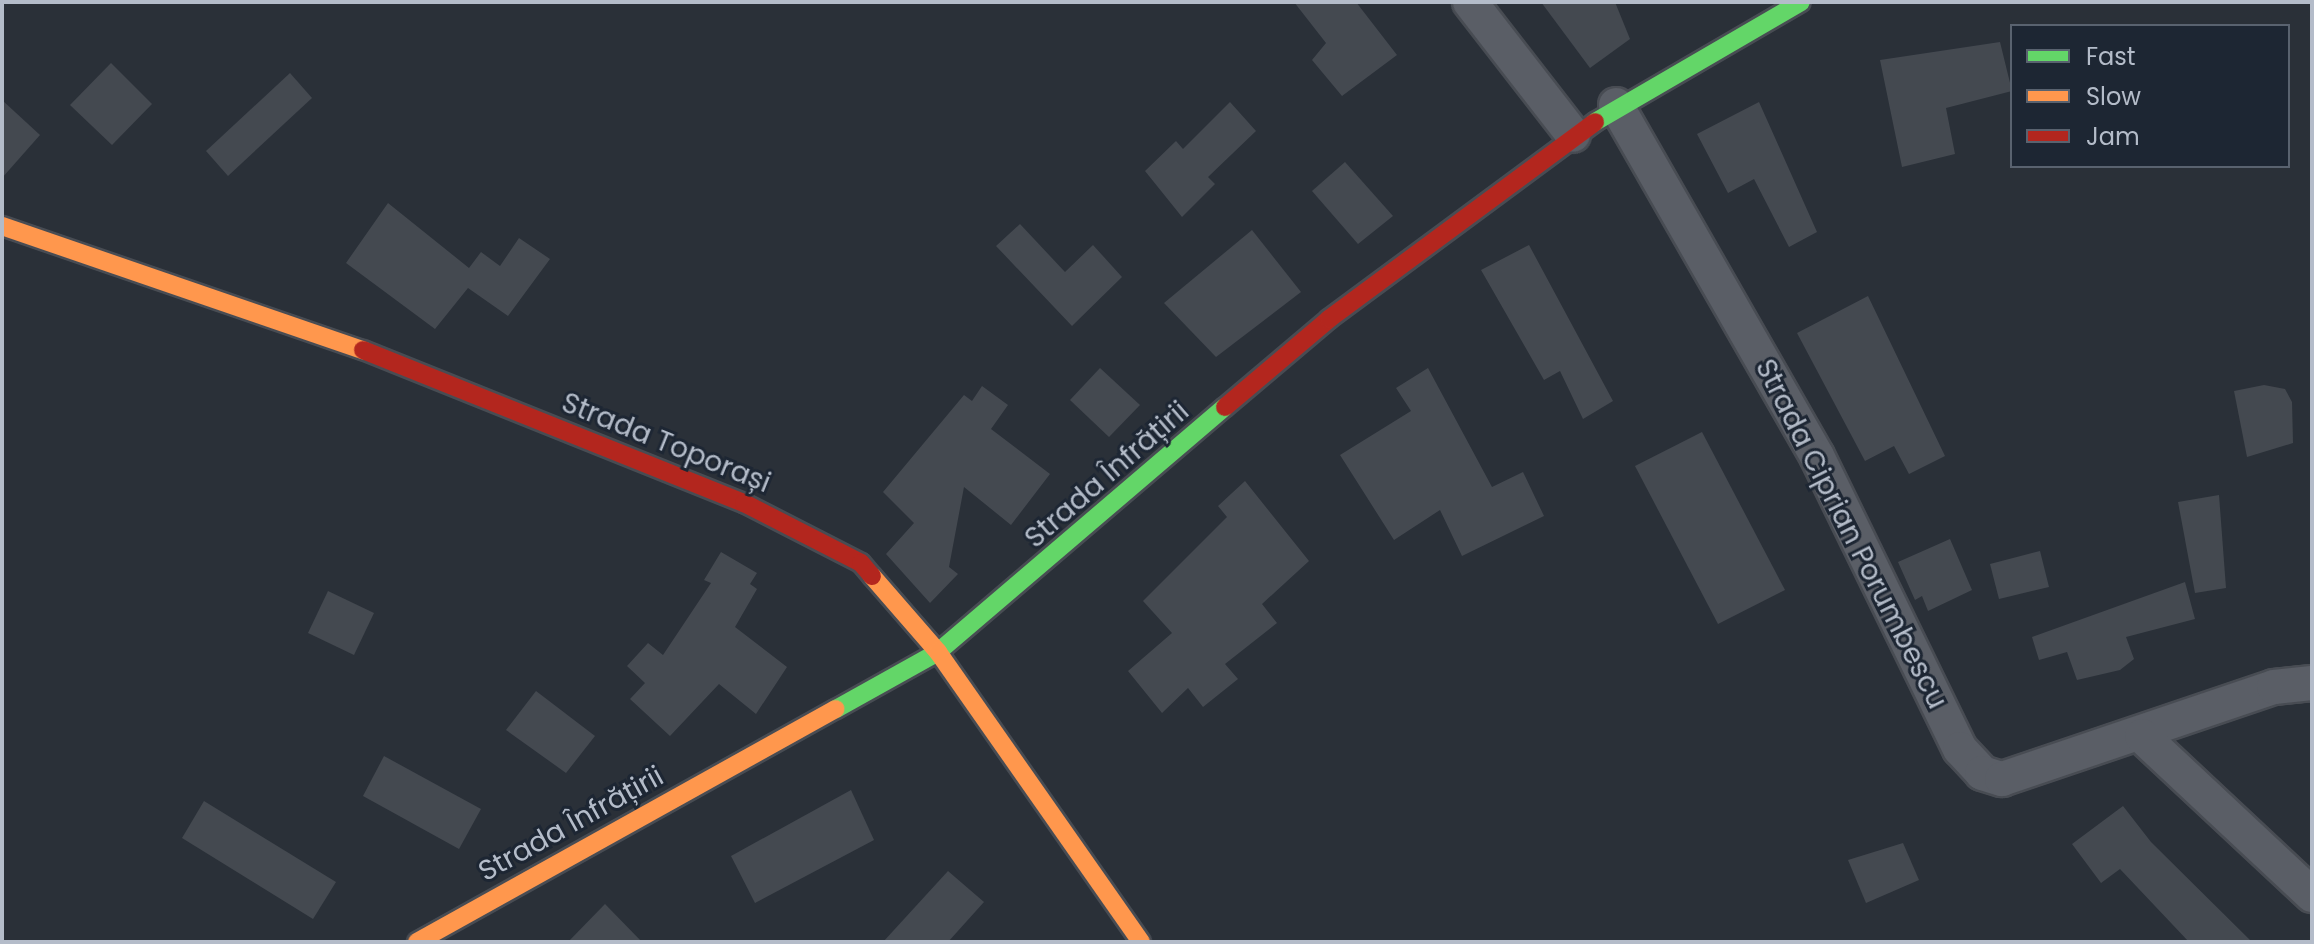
<!DOCTYPE html>
<html>
<head>
<meta charset="utf-8">
<style>
	body { margin:0 }
	#map { position:relative; width:2314px; height:944px; overflow:hidden; background:#2a3038; font-family:Poppins,sans-serif }
	div>[style] { position:absolute }
	[style*='--x'] { left:calc(var(--x)*1px); top:calc(var(--y)*1px); width:calc(var(--w)*1px); rotate:calc(var(--a)*1deg) }
	.building>* { inset:0; background:#444950 }
	.roads { filter:drop-shadow(2px 0 #484c53) drop-shadow(-2px 0 #484c53) drop-shadow(0 2px #484c53) drop-shadow(0 -2px #484c53) }
	.street>* { height:34px; margin:-17px; padding:0 17px; transform-origin:17px; border-radius:17px; background:#5a5e66 }
	.fast>* { height:18px; margin:-9px; padding:0 9px; transform-origin:9px; border-radius:9px; background:#63d668 }
	.slow>* { height:18px; margin:-9px; padding:0 9px; transform-origin:9px; border-radius:9px; background:#ff974d }
	.jam>* { height:18px; margin:-9px; padding:0 9px; transform-origin:9px; border-radius:9px; background:#b3261e }
	span { translate:-50% -50%; white-space:nowrap; text-align:center; line-height:1.15; -webkit-text-stroke:6px #1d2633; paint-order:stroke }
	.street-label { font-size:28px; color:#b4bcc9 }
	.frame { position:absolute; inset:0; border:4px solid #b4bcc9; pointer-events:none }
	.legend { position:absolute; left:2010px; top:24px; width:280px; height:144px; box-sizing:border-box; background:#1d2633; border:2px solid #59626f; margin:0; padding:10px 14px; list-style:none; font-size:24px; color:#b4bcc9 }
	.legend li { display:flex; align-items:center; gap:16px; height:40px }
	.legend b { width:40px; border:2px solid #59626f }
</style>
</head>
<body>
<div id="map">
	<div class="building">
		<div style="clip-path:polygon(1294px 2px,1356px 2px,1397px 55px,1342px 96px,1312px 60px,1326px 43px)"></div>
		<div style="clip-path:polygon(1541px 2px,1615px 2px,1630px 39px,1590px 68px)"></div>
		<div style="clip-path:polygon(2000px 42px,2012px 91px,1946px 108px,1955px 154px,1902px 167px,1880px 60px)"></div>
		<div style="clip-path:polygon(111px 63px,152px 104px,112px 145px,70px 105px)"></div>
		<div style="clip-path:polygon(290px 73px,312px 98px,228px 176px,206px 151px)"></div>
		<div style="clip-path:polygon(2px 100px,40px 135px,2px 178px)"></div>
		<div style="clip-path:polygon(1230px 102px,1256px 131px,1208px 177px,1215px 184px,1182px 217px,1145px 171px,1176px 141px,1183px 149px)"></div>
		<div style="clip-path:polygon(1759px 102px,1817px 232px,1789px 247px,1754px 179px,1728px 193px,1697px 134px)"></div>
		<div style="clip-path:polygon(1345px 162px,1393px 216px,1358px 244px,1312px 191px)"></div>
		<div style="clip-path:polygon(388px 203px,469px 268px,481px 252px,500px 266px,519px 238px,550px 259px,508px 316px,468px 288px,435px 329px,346px 263px)"></div>
		<div style="clip-path:polygon(1020px 224px,1065px 272px,1093px 245px,1122px 277px,1072px 326px,996px 246px)"></div>
		<div style="clip-path:polygon(1252px 230px,1301px 292px,1216px 357px,1164px 303px)"></div>
		<div style="clip-path:polygon(1529px 245px,1613px 401px,1583px 419px,1560px 371px,1544px 380px,1481px 270px)"></div>
		<div style="clip-path:polygon(1868px 296px,1945px 456px,1909px 474px,1894px 446px,1865px 461px,1797px 333px)"></div>
		<div style="clip-path:polygon(1100px 368px,1140px 405px,1109px 437px,1070px 400px)"></div>
		<div style="clip-path:polygon(1428px 368px,1492px 487px,1523px 472px,1544px 516px,1462px 556px,1440px 510px,1394px 540px,1340px 455px,1411px 411px,1396px 388px)"></div>
		<div style="clip-path:polygon(2264px 385px,2285px 389px,2292px 402px,2293px 443px,2247px 457px,2234px 391px)"></div>
		<div style="clip-path:polygon(982px 386px,1008px 405px,991px 429px,1050px 474px,1011px 525px,964px 487px,949px 567px,958px 574px,930px 603px,886px 554px,914px 523px,883px 492px,964px 395px,972px 401px)"></div>
		<div style="clip-path:polygon(1702px 432px,1785px 590px,1718px 624px,1635px 466px)"></div>
		<div style="clip-path:polygon(1245px 481px,1309px 561px,1262px 604px,1277px 623px,1225px 664px,1238px 679px,1203px 707px,1188px 688px,1162px 713px,1128px 671px,1172px 633px,1143px 601px,1227px 517px,1218px 506px)"></div>
		<div style="clip-path:polygon(2219px 495px,2226px 588px,2195px 593px,2178px 502px)"></div>
		<div style="clip-path:polygon(1950px 539px,1972px 590px,1928px 611px,1922px 596px,1915px 600px,1898px 562px)"></div>
		<div style="clip-path:polygon(2040px 551px,2049px 587px,1999px 599px,1990px 564px)"></div>
		<div style="clip-path:polygon(721px 552px,757px 573px,750px 584px,757px 589px,735px 627px,787px 667px,756px 714px,719px 684px,670px 736px,630px 699px,645px 683px,627px 666px,648px 643px,663px 655px,711px 583px,704px 580px)"></div>
		<div style="clip-path:polygon(2185px 582px,2195px 619px,2126px 637px,2134px 659px,2120px 670px,2077px 680px,2067px 652px,2039px 660px,2032px 637px)"></div>
		<div style="clip-path:polygon(328px 591px,374px 613px,354px 655px,308px 633px)"></div>
		<div style="clip-path:polygon(536px 691px,595px 736px,566px 773px,506px 730px)"></div>
		<div style="clip-path:polygon(384px 756px,481px 809px,459px 849px,363px 796px)"></div>
		<div style="clip-path:polygon(851px 790px,874px 840px,755px 903px,731px 856px)"></div>
		<div style="clip-path:polygon(204px 801px,336px 882px,313px 919px,182px 838px)"></div>
		<div style="clip-path:polygon(2123px 806px,2151px 842px,2252px 942px,2189px 942px,2120px 869px,2101px 883px,2072px 844px)"></div>
		<div style="clip-path:polygon(1903px 843px,1919px 880px,1866px 903px,1848px 860px)"></div>
		<div style="clip-path:polygon(948px 871px,984px 902px,948px 942px,883px 942px)"></div>
		<div style="clip-path:polygon(605px 904px,642px 942px,568px 942px)"></div>
	</div>
	<div class="roads">
		<div class="street">
			<div style="--x:1470;--y:2;--w:168;--a:52.2"></div>
			<div style="--x:1616;--y:105;--w:404;--a:60.2"></div>
			<div style="--x:1817;--y:456;--w:326;--a:64"></div>
			<div style="--x:1960;--y:749;--w:33;--a:47"></div>
			<div style="--x:1982;--y:773;--w:21;--a:17"></div>
			<div style="--x:2002;--y:779;--w:287;--a:-18.7"></div>
			<div style="--x:2274;--y:687;--w:38;--a:-6"></div>
			<div style="--x:2142;--y:736;--w:233;--a:43.1"></div>
		</div>
		<div class="fast">
			<div style="--x:1595;--y:122;--w:238;--a:-30.2"></div>
			<div style="--x:836;--y:709;--w:117;--a:-29.2"></div>
			<div style="--x:938;--y:652;--w:377;--a:-40.5"></div>
		</div>
		<div class="slow">
			<div style="--x:2;--y:226;--w:382;--a:19"></div>
			<div style="--x:872;--y:576;--w:101;--a:49"></div>
			<div style="--x:938;--y:652;--w:354;--a:55"></div>
			<div style="--x:417;--y:942;--w:479;--a:-29.1"></div>
		</div>
		<div class="jam">
			<div style="--x:363;--y:350;--w:411;--a:21.9"></div>
			<div style="--x:744;--y:503;--w:131;--a:27.1"></div>
			<div style="--x:861;--y:563;--w:17;--a:50"></div>
			<div style="--x:1225;--y:407;--w:136;--a:-40.2"></div>
			<div style="--x:1329;--y:319;--w:331;--a:-36.5"></div>
		</div>
	</div>
	<div class="street-label">
		<span style="left:666px;top:443px;rotate:22deg">Strada Toporași</span>
		<span style="left:1107px;top:475px;rotate:-41deg">Strada Înfrățirii</span>
		<span style="left:1851px;top:534px;rotate:63deg">Strada Ciprian Porumbescu</span>
		<span style="left:571px;top:824px;rotate:-29deg">Strada Înfrățirii</span>
	</div>
	<div class="frame"></div>
	<ul class="legend">
	<li><b style="height:10px;background:#63d668"></b>Fast</li>
	<li><b style="height:10px;background:#ff974d"></b>Slow</li>
	<li><b style="height:10px;background:#b3261e"></b>Jam</li>
	</ul>
</div>
</body>
</html>
